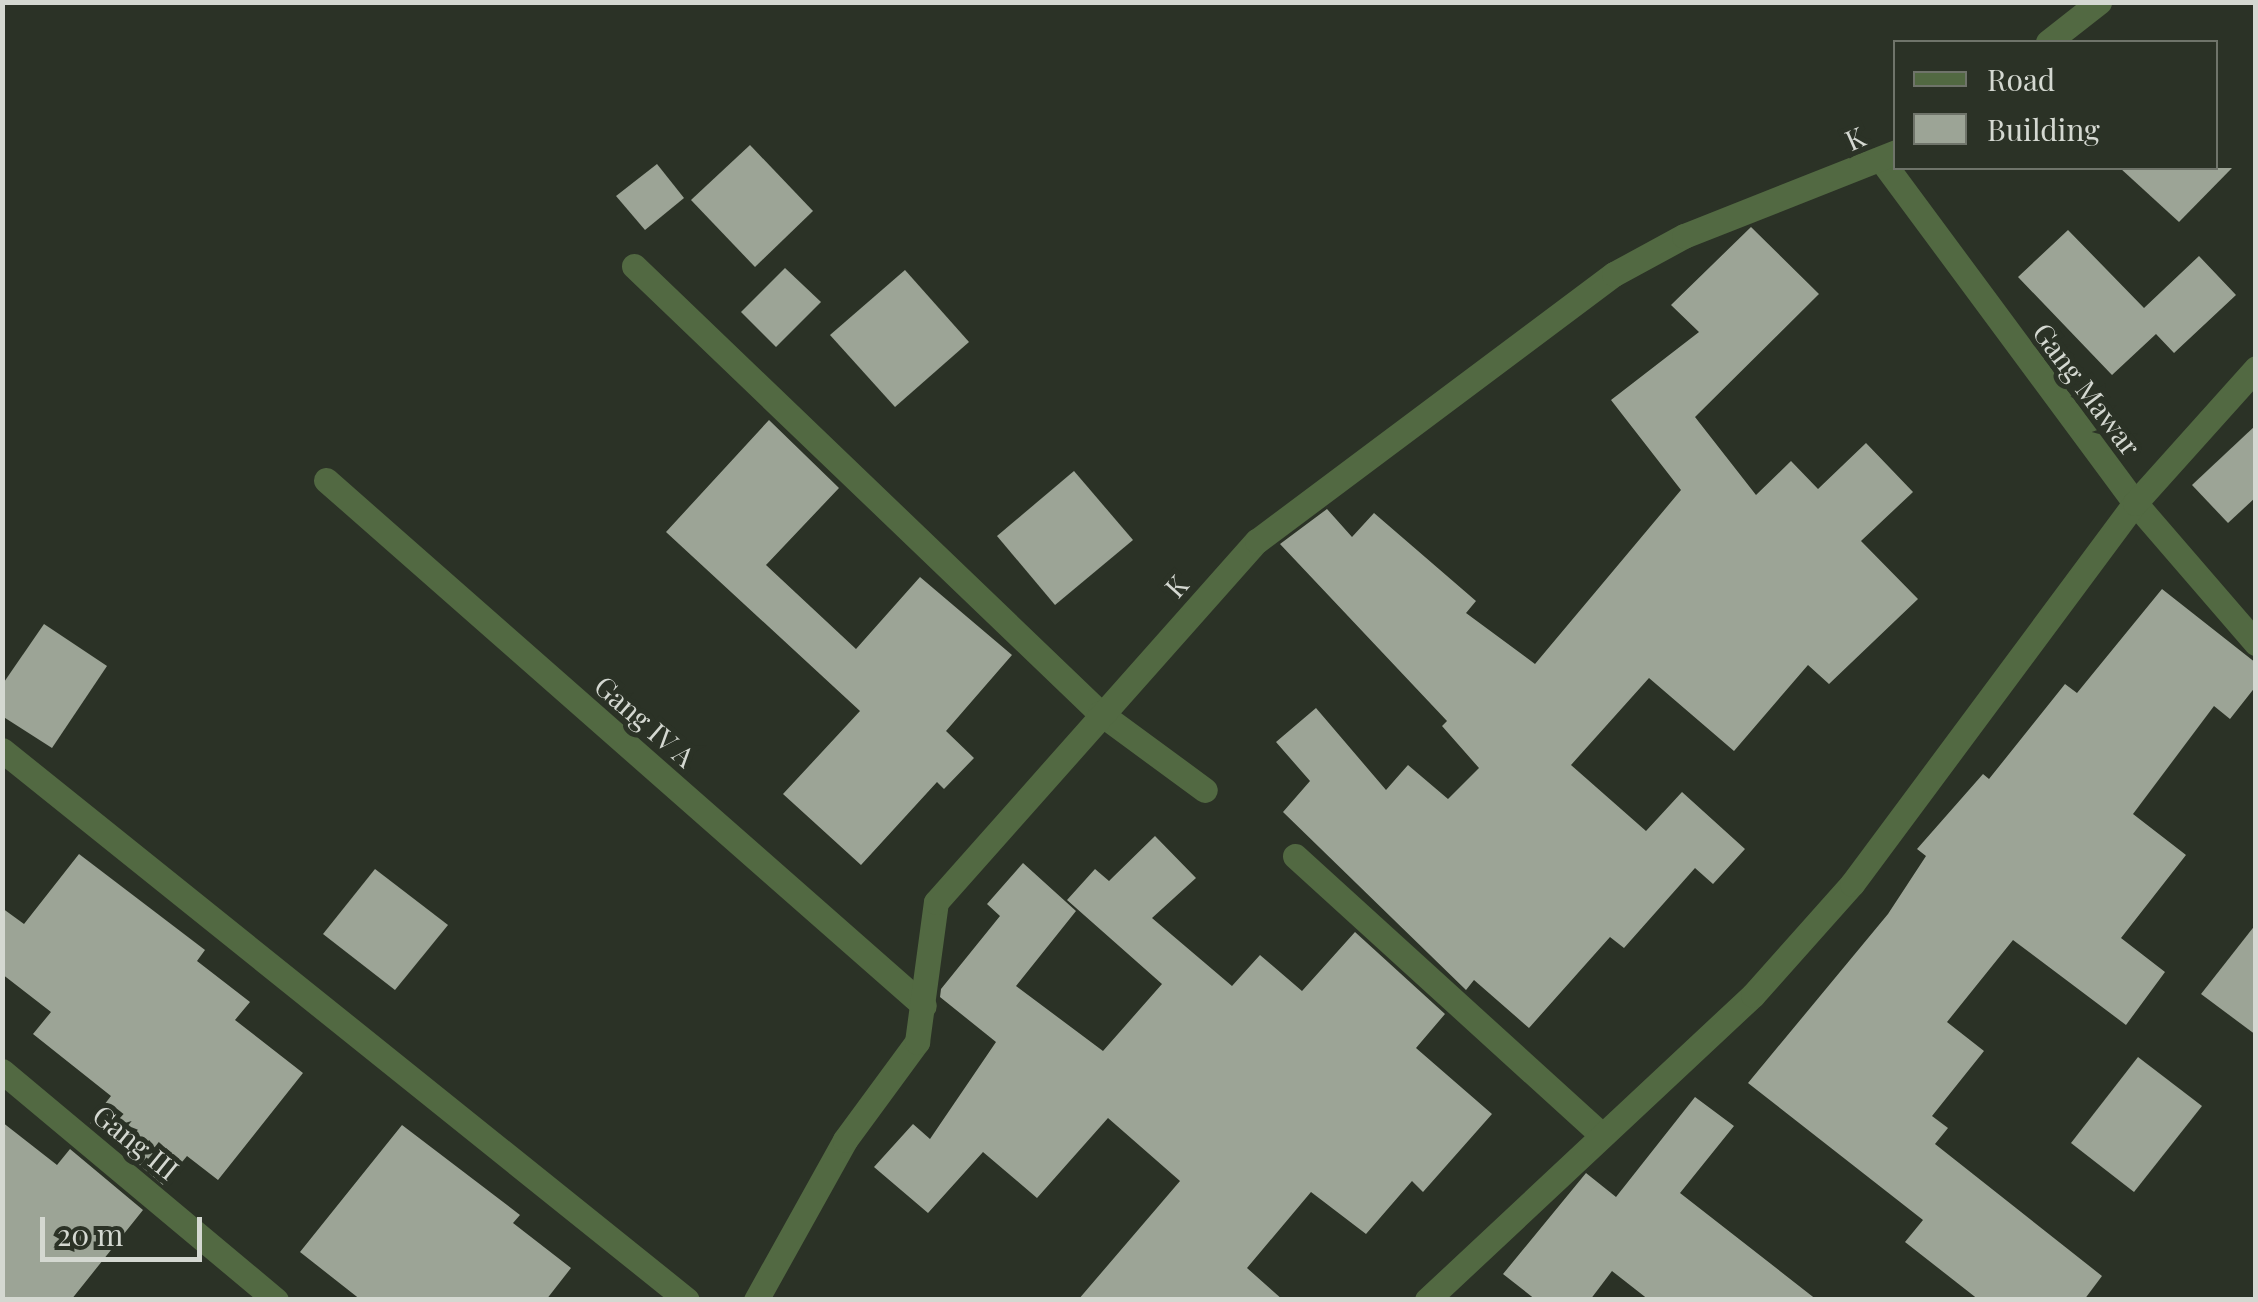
<!DOCTYPE html>
<html>
<head>
<meta charset="utf-8">
<style>
	body { margin:0 }
	#map { position:relative; width:2258px; height:1302px; overflow:hidden; background:#2b3226; font-family:"Playfair Display",serif }
	div>[style] { position:absolute }
	[style*='--x'] { left:calc(var(--x)*1px); top:calc(var(--y)*1px); width:calc(var(--w)*1px); rotate:calc(var(--a)*1deg) }
	.building>* { inset:0; background:#9ca496 }
	.street>* { height:25px; margin:-12.5px; padding:0 12.5px; transform-origin:12.5px; border-radius:12.5px; background:#526942 }
	span { translate:-50% -50%; white-space:nowrap; text-align:center; line-height:1.15; -webkit-text-stroke:10px #2b3226; paint-order:stroke }
	.street-label { font-size:28px; color:#d4d8d1 }
	.frame { position:absolute; inset:0; border:5px solid #d4d8d1; pointer-events:none }
	.legend { position:absolute; left:1893px; top:40px; width:325px; height:130px; box-sizing:border-box; background:#2b3226; border:2px solid #6f746a; margin:0; padding:12px 18px; list-style:none; font-size:30px; color:#d4d8d1 }
	.legend li { display:flex; align-items:center; gap:20px; height:50px }
	.legend b { width:50px; border:2px solid #6f746a }
	.scale { position:absolute; left:40px; top:1217px; width:162px; height:45px; box-sizing:border-box; border:5px solid #d4d8d1; border-top:0; padding-left:12px; font-size:30px; line-height:35px; white-space:nowrap; color:#d4d8d1; -webkit-text-stroke:8px #2b3226; paint-order:stroke }
</style>
</head>
<body>
<div id="map">
	<div class="building">
		<div style="clip-path:polygon(750px 145px,813px 211px,755px 267px,691px 200px)"></div>
		<div style="clip-path:polygon(657px 164px,684px 198px,645px 230px,616px 196px)"></div>
		<div style="clip-path:polygon(2120px 168px,2232px 168px,2179px 222px)"></div>
		<div style="clip-path:polygon(1751px 227px,1819px 294px,1695px 417px,1756px 495px,1791px 461px,1818px 489px,1866px 443px,1913px 492px,1861px 541px,1918px 599px,1829px 684px,1808px 665px,1734px 751px,1649px 678px,1571px 765px,1646px 831px,1682px 792px,1745px 849px,1713px 884px,1695px 868px,1624px 948px,1610px 937px,1529px 1028px,1474px 980px,1466px 990px,1283px 812px,1310px 781px,1276px 742px,1316px 708px,1386px 790px,1408px 765px,1448px 799px,1479px 768px,1442px 726px,1447px 721px,1280px 544px,1327px 509px,1352px 537px,1374px 513px,1476px 601px,1466px 613px,1535px 664px,1681px 490px,1611px 400px,1699px 332px,1671px 305px)"></div>
		<div style="clip-path:polygon(2068px 230px,2144px 308px,2199px 256px,2236px 295px,2174px 353px,2156px 334px,2112px 375px,2018px 277px)"></div>
		<div style="clip-path:polygon(785px 268px,821px 302px,776px 347px,741px 312px)"></div>
		<div style="clip-path:polygon(905px 270px,969px 342px,895px 407px,830px 335px)"></div>
		<div style="clip-path:polygon(769px 420px,839px 488px,766px 565px,856px 649px,920px 577px,1012px 655px,946px 731px,974px 758px,944px 789px,937px 782px,861px 865px,783px 794px,860px 711px,666px 532px)"></div>
		<div style="clip-path:polygon(2256px 425px,2256px 497px,2228px 523px,2192px 485px)"></div>
		<div style="clip-path:polygon(1074px 471px,1133px 540px,1055px 605px,997px 536px)"></div>
		<div style="clip-path:polygon(2162px 589px,2256px 663px,2256px 686px,2230px 719px,2214px 706px,2133px 814px,2186px 855px,2121px 938px,2165px 972px,2126px 1025px,2013px 940px,1947px 1022px,1984px 1051px,1932px 1116px,1948px 1128px,1935px 1144px,2102px 1276px,2084px 1300px,1979px 1300px,1905px 1242px,1923px 1220px,1748px 1083px,1888px 914px,1926px 856px,1917px 849px,1983px 774px,1989px 779px,2065px 684px,2077px 693px)"></div>
		<div style="clip-path:polygon(44px 624px,107px 666px,52px 748px,2px 716px,2px 685px)"></div>
		<div style="clip-path:polygon(1155px 836px,1196px 878px,1152px 918px,1232px 986px,1260px 955px,1302px 991px,1355px 932px,1445px 1014px,1416px 1048px,1492px 1114px,1423px 1192px,1412px 1181px,1366px 1234px,1311px 1192px,1247px 1268px,1283px 1300px,1078px 1300px,1180px 1181px,1108px 1118px,1037px 1198px,983px 1152px,928px 1213px,874px 1167px,913px 1124px,930px 1139px,996px 1042px,940px 997px,941px 989px,1000px 916px,987px 904px,1023px 863px,1076px 911px,1016px 986px,1103px 1051px,1162px 984px,1067px 900px,1095px 869px,1109px 881px)"></div>
		<div style="clip-path:polygon(79px 854px,205px 950px,197px 961px,250px 1002px,235px 1020px,303px 1073px,218px 1180px,187px 1156px,163px 1185px,90px 1123px,111px 1096px,33px 1034px,51px 1012px,2px 974px,2px 908px,24px 924px)"></div>
		<div style="clip-path:polygon(375px 869px,448px 925px,395px 990px,323px 934px)"></div>
		<div style="clip-path:polygon(2256px 924px,2256px 1035px,2201px 994px)"></div>
		<div style="clip-path:polygon(2138px 1057px,2202px 1106px,2134px 1192px,2071px 1143px)"></div>
		<div style="clip-path:polygon(1695px 1097px,1734px 1126px,1680px 1193px,1817px 1300px,1649px 1300px,1612px 1271px,1590px 1300px,1536px 1300px,1503px 1274px,1586px 1173px,1616px 1197px)"></div>
		<div style="clip-path:polygon(2px 1122px,57px 1165px,70px 1149px,143px 1210px,71px 1300px,2px 1300px)"></div>
		<div style="clip-path:polygon(402px 1125px,520px 1215px,513px 1223px,571px 1268px,546px 1300px,361px 1300px,300px 1252px)"></div>
	</div>
	<div class="street">
		<div style="--x:2048;--y:42;--w:65;--a:-38.1"></div>
		<div style="--x:1882;--y:161;--w:425;--a:53.5"></div>
		<div style="--x:2135;--y:503;--w:185;--a:49.2"></div>
		<div style="--x:634;--y:266;--w:646;--a:43.81"></div>
		<div style="--x:1100;--y:713;--w:130;--a:36.3"></div>
		<div style="--x:326;--y:480;--w:796;--a:41.33"></div>
		<div style="--x:2;--y:750;--w:878;--a:38.76"></div>
		<div style="--x:1295;--y:856;--w:411;--a:42.3"></div>
		<div style="--x:2;--y:1071;--w:357;--a:39.9"></div>
		<div style="--x:756;--y:1300;--w:183;--a:-60.9"></div>
		<div style="--x:845;--y:1140;--w:122;--a:-53.7"></div>
		<div style="--x:917;--y:1042;--w:141;--a:-82.3"></div>
		<div style="--x:936;--y:902;--w:483;--a:-48.4"></div>
		<div style="--x:1257;--y:541;--w:446;--a:-36.8"></div>
		<div style="--x:1614;--y:274;--w:80;--a:-28.5"></div>
		<div style="--x:1684;--y:236;--w:228;--a:-21.6"></div>
		<div style="--x:1427;--y:1300;--w:446;--a:-43.1"></div>
		<div style="--x:1753;--y:995;--w:149;--a:-48.3"></div>
		<div style="--x:1852;--y:884;--w:475;--a:-53.4"></div>
		<div style="--x:2135;--y:503;--w:181;--a:-48.1"></div>
	</div>
	<div class="street-label">
		<span style="left:1855px;top:138px;rotate:-24deg">K</span>
		<span style="left:2087px;top:389px;rotate:53deg">Gang Mawar</span>
		<span style="left:1176px;top:586px;rotate:-48deg">K</span>
		<span style="left:645px;top:721px;rotate:41deg">Gang IV A</span>
		<span style="left:136px;top:1142px;rotate:39deg">Gang III</span>
	</div>
	<div class="frame"></div>
	<ul class="legend">
	<li><b style="height:12px;background:#526942"></b>Road</li>
	<li><b style="height:28px;background:#9ca496"></b>Building</li>
	</ul>
	<div class="scale">20 m</div>
</div>
</body>
</html>
